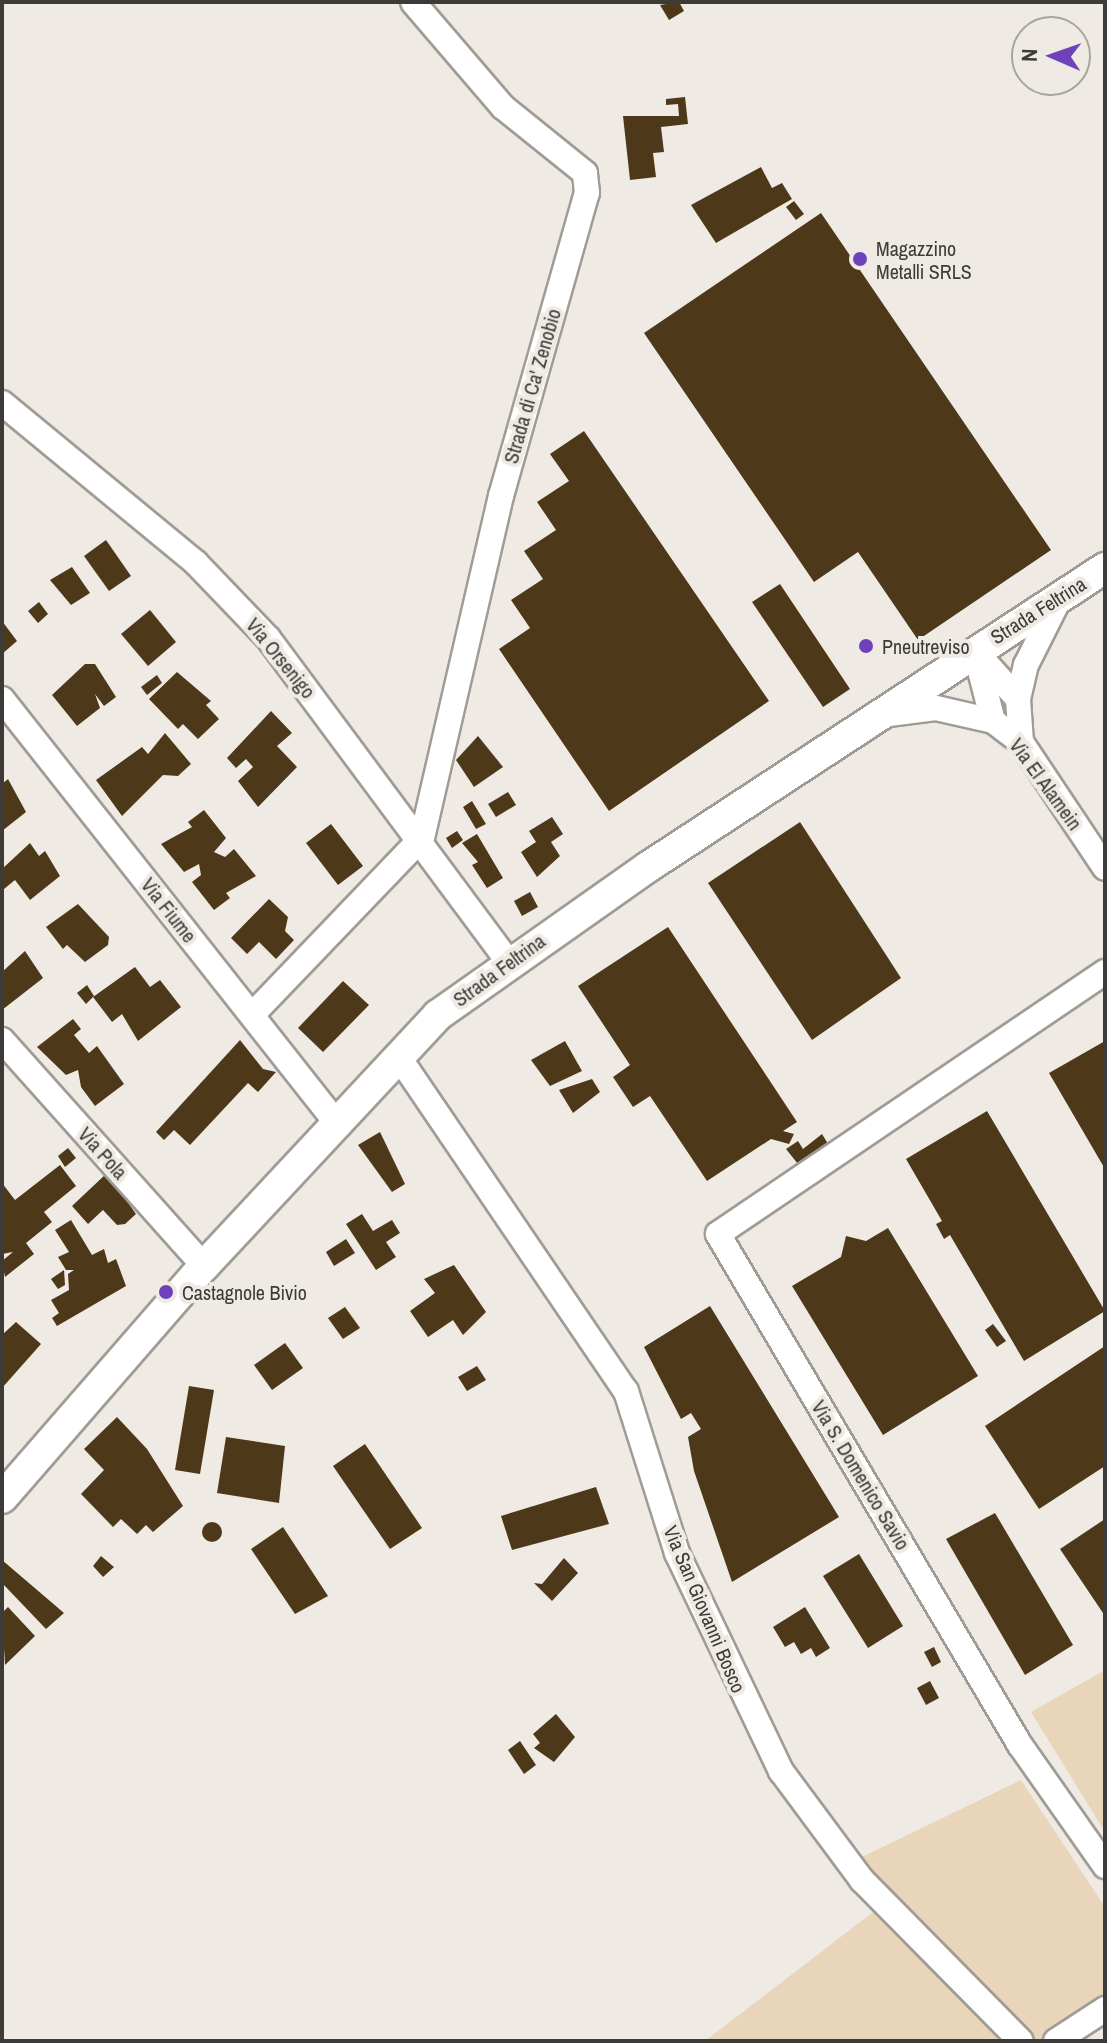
<!DOCTYPE html>
<html>
<head>
<meta charset="utf-8">
<style>
	body { margin:0 }
	#map { position:relative; width:1107px; height:2043px; overflow:hidden; background:#efebe4; font-family:"Archivo Narrow",sans-serif }
	div>[style] { position:absolute }
	[style*='--x'] { left:calc(var(--x)*1px); top:calc(var(--y)*1px); width:calc(var(--w)*1px); rotate:calc(var(--a)*1deg) }
	.green>* { inset:0; background:#e9d5b9 }
	.building>* { inset:0; background:#4d3919 }
	.round { border-radius:50% }
	.roads { filter:drop-shadow(2px 0 #a09c95) drop-shadow(-2px 0 #a09c95) drop-shadow(0 2px #a09c95) drop-shadow(0 -2px #a09c95) }
	.minor>* { height:24px; margin:-12px; padding:0 12px; transform-origin:12px; border-radius:12px; background:#fff }
	.major>* { height:30px; margin:-15px; padding:0 15px; transform-origin:15px; border-radius:15px; background:#fff }
	.dots>* { width:22px; height:22px; translate:-50% -50%; box-sizing:border-box; border:4px solid #efebe4; border-radius:50% }
	span { translate:-50% -50%; white-space:nowrap; text-align:center; line-height:1.15; -webkit-text-stroke:8px #efebe4; paint-order:stroke }
	.poi-label { font-size:20px; color:#3c3b38 }
	.left { translate:0 -50%; text-align:left }
	.street-label { font-size:20px; color:#3c3b38 }
	.frame { position:absolute; inset:0; border:4px solid #3c3b38; pointer-events:none }
	.north { position:absolute; left:1011px; top:16px; width:80px; height:80px; box-sizing:border-box; background:#efebe4; border:2px solid #a7a59f; border-radius:50%; rotate:272deg; font-size:22px; font-weight:700; line-height:32px; text-align:center; color:#3c3b38 }
	.north::after { content:''; display:block; margin:auto; width:28px; height:36px; background:#6e42ba; clip-path:polygon(50% 0,100% 100%,50% 72%,0 100%) }
</style>
</head>
<body>
<div id="map">
	<div class="green">
		<div style="clip-path:polygon(1105px 1670px,1105px 1832px,1031px 1712px)"></div>
		<div style="clip-path:polygon(1021px 1780px,1105px 1907px,1105px 2001px,1039px 2041px,1005px 2033px,993px 2041px,705px 2041px,877px 1909px,837px 1869px)"></div>
	</div>
	<div class="building">
		<div style="clip-path:polygon(679px 2px,684px 11px,669px 20px,660px 5px)"></div>
		<div style="clip-path:polygon(685px 97px,688px 124px,661px 127px,664px 152px,653px 153px,656px 177px,630px 180px,623px 116px,679px 116px,678px 104px,666px 105px,666px 99px)"></div>
		<div style="clip-path:polygon(761px 167px,772px 188px,782px 183px,792px 199px,716px 243px,691px 205px)"></div>
		<div style="clip-path:polygon(794px 201px,804px 214px,796px 220px,786px 207px)"></div>
		<div style="clip-path:polygon(821px 213px,1051px 550px,918px 640px,858px 552px,814px 582px,644px 333px)"></div>
		<div style="clip-path:polygon(584px 431px,769px 701px,609px 811px,499px 649px,530px 628px,511px 600px,543px 579px,524px 551px,556px 530px,537px 502px,569px 481px,550px 454px)"></div>
		<div style="clip-path:polygon(106px 540px,131px 576px,109px 591px,84px 556px)"></div>
		<div style="clip-path:polygon(72px 567px,90px 593px,71px 605px,50px 580px)"></div>
		<div style="clip-path:polygon(780px 584px,850px 689px,823px 707px,752px 602px)"></div>
		<div style="clip-path:polygon(39px 602px,48px 614px,38px 623px,28px 611px)"></div>
		<div style="clip-path:polygon(150px 610px,176px 642px,148px 666px,121px 634px)"></div>
		<div style="clip-path:polygon(2px 621px,17px 641px,2px 654px)"></div>
		<div style="clip-path:polygon(85px 664px,95px 664px,116px 697px,104px 706px,95px 694px,100px 708px,77px 726px,52px 695px)"></div>
		<div style="clip-path:polygon(177px 672px,211px 701px,206px 705px,219px 719px,198px 739px,183px 724px,178px 729px,149px 699px)"></div>
		<div style="clip-path:polygon(157px 675px,162px 683px,147px 695px,141px 687px)"></div>
		<div style="clip-path:polygon(271px 711px,292px 733px,277px 746px,297px 767px,258px 807px,238px 781px,253px 767px,246px 759px,236px 768px,227px 758px)"></div>
		<div style="clip-path:polygon(165px 733px,191px 764px,178px 776px,163px 775px,122px 816px,96px 780px,142px 747px,148px 754px)"></div>
		<div style="clip-path:polygon(478px 736px,503px 767px,474px 787px,456px 760px)"></div>
		<div style="clip-path:polygon(8px 779px,26px 812px,2px 831px,2px 784px)"></div>
		<div style="clip-path:polygon(508px 792px,516px 805px,496px 817px,488px 804px)"></div>
		<div style="clip-path:polygon(472px 801px,486px 824px,476px 829px,463px 807px)"></div>
		<div style="clip-path:polygon(204px 810px,226px 838px,214px 852px,225px 857px,234px 849px,256px 876px,226px 893px,230px 898px,214px 910px,192px 882px,201px 875px,199px 864px,184px 872px,161px 844px,192px 827px,188px 822px)"></div>
		<div style="clip-path:polygon(552px 817px,563px 834px,551px 842px,560px 856px,537px 877px,521px 852px,536px 842px,529px 831px)"></div>
		<div style="clip-path:polygon(800px 822px,901px 978px,812px 1040px,708px 883px)"></div>
		<div style="clip-path:polygon(331px 824px,363px 866px,338px 885px,306px 843px)"></div>
		<div style="clip-path:polygon(457px 831px,463px 840px,452px 848px,446px 838px)"></div>
		<div style="clip-path:polygon(477px 834px,503px 878px,487px 888px,472px 865px,478px 862px,462px 843px)"></div>
		<div style="clip-path:polygon(30px 843px,39px 856px,45px 851px,60px 876px,30px 900px,15px 880px,4px 889px,2px 869px)"></div>
		<div style="clip-path:polygon(530px 892px,538px 907px,522px 916px,514px 901px)"></div>
		<div style="clip-path:polygon(269px 899px,288px 917px,285px 931px,294px 940px,276px 959px,259px 942px,247px 954px,231px 938px)"></div>
		<div style="clip-path:polygon(78px 904px,109px 937px,108px 945px,85px 962px,67px 945px,63px 949px,46px 927px)"></div>
		<div style="clip-path:polygon(668px 927px,797px 1122px,783px 1131px,794px 1134px,789px 1144px,771px 1139px,707px 1181px,650px 1096px,633px 1107px,613px 1077px,630px 1065px,578px 986px)"></div>
		<div style="clip-path:polygon(25px 951px,43px 978px,2px 1010px,2px 972px)"></div>
		<div style="clip-path:polygon(135px 967px,150px 987px,160px 980px,181px 1007px,138px 1041px,122px 1014px,112px 1022px,93px 997px)"></div>
		<div style="clip-path:polygon(343px 981px,369px 1005px,323px 1052px,298px 1028px)"></div>
		<div style="clip-path:polygon(87px 985px,94px 996px,86px 1004px,77px 993px)"></div>
		<div style="clip-path:polygon(73px 1019px,81px 1029px,74px 1035px,89px 1053px,97px 1046px,124px 1084px,95px 1106px,81px 1087px,78px 1070px,66px 1075px,37px 1047px)"></div>
		<div style="clip-path:polygon(240px 1040px,263px 1069px,276px 1072px,258px 1092px,248px 1083px,190px 1145px,174px 1130px,164px 1140px,156px 1132px)"></div>
		<div style="clip-path:polygon(565px 1041px,582px 1071px,550px 1086px,531px 1060px)"></div>
		<div style="clip-path:polygon(1105px 1041px,1105px 1169px,1049px 1073px)"></div>
		<div style="clip-path:polygon(592px 1079px,600px 1092px,573px 1113px,559px 1090px)"></div>
		<div style="clip-path:polygon(987px 1111px,1105px 1311px,1024px 1361px,950px 1235px,944px 1239px,936px 1224px,942px 1221px,906px 1159px)"></div>
		<div style="clip-path:polygon(380px 1132px,405px 1184px,392px 1192px,358px 1145px)"></div>
		<div style="clip-path:polygon(822px 1134px,830px 1147px,798px 1164px,786px 1149px,798px 1141px,803px 1149px)"></div>
		<div style="clip-path:polygon(68px 1148px,76px 1158px,65px 1167px,58px 1156px)"></div>
		<div style="clip-path:polygon(60px 1165px,76px 1186px,44px 1212px,52px 1222px,26px 1243px,34px 1254px,5px 1277px,2px 1261px,13px 1252px,2px 1254px,2px 1183px,15px 1200px)"></div>
		<div style="clip-path:polygon(107px 1173px,136px 1214px,125px 1224px,117px 1225px,103px 1210px,88px 1224px,72px 1206px)"></div>
		<div style="clip-path:polygon(362px 1214px,373px 1231px,392px 1220px,400px 1233px,386px 1242px,396px 1257px,376px 1270px,346px 1224px)"></div>
		<div style="clip-path:polygon(71px 1220px,92px 1255px,104px 1249px,108px 1263px,116px 1259px,126px 1286px,57px 1326px,52px 1318px,59px 1313px,51px 1300px,69px 1290px,68px 1274px,74px 1270px,66px 1270px,58px 1257px,69px 1252px,55px 1230px)"></div>
		<div style="clip-path:polygon(888px 1228px,978px 1376px,883px 1435px,792px 1286px,841px 1257px,846px 1236px,866px 1241px)"></div>
		<div style="clip-path:polygon(346px 1239px,355px 1253px,334px 1266px,326px 1252px)"></div>
		<div style="clip-path:polygon(454px 1265px,486px 1312px,463px 1335px,453px 1320px,428px 1337px,410px 1311px,435px 1293px,424px 1279px)"></div>
		<div style="clip-path:polygon(64px 1270px,65px 1285px,58px 1289px,51px 1279px)"></div>
		<div style="clip-path:polygon(710px 1306px,839px 1517px,732px 1582px,694px 1471px,688px 1437px,701px 1429px,691px 1413px,681px 1419px,644px 1347px)"></div>
		<div style="clip-path:polygon(345px 1307px,360px 1328px,343px 1339px,328px 1318px)"></div>
		<div style="clip-path:polygon(16px 1322px,41px 1344px,2px 1388px,2px 1335px)"></div>
		<div style="clip-path:polygon(993px 1324px,1006px 1341px,997px 1347px,985px 1330px)"></div>
		<div style="clip-path:polygon(285px 1343px,303px 1368px,272px 1390px,254px 1365px)"></div>
		<div style="clip-path:polygon(1105px 1346px,1105px 1466px,1039px 1509px,985px 1426px)"></div>
		<div style="clip-path:polygon(477px 1366px,486px 1380px,467px 1391px,458px 1377px)"></div>
		<div style="clip-path:polygon(189px 1386px,214px 1390px,200px 1474px,175px 1470px)"></div>
		<div style="clip-path:polygon(117px 1417px,147px 1449px,183px 1506px,153px 1532px,146px 1525px,137px 1534px,121px 1519px,113px 1527px,81px 1494px,104px 1470px,84px 1449px)"></div>
		<div style="clip-path:polygon(226px 1437px,285px 1446px,279px 1503px,217px 1493px)"></div>
		<div style="clip-path:polygon(365px 1444px,422px 1528px,390px 1549px,333px 1466px)"></div>
		<div style="clip-path:polygon(596px 1487px,609px 1524px,512px 1550px,501px 1516px)"></div>
		<div style="clip-path:polygon(995px 1513px,1073px 1645px,1025px 1675px,946px 1539px)"></div>
		<div style="clip-path:polygon(1105px 1519px,1105px 1616px,1060px 1549px)"></div>
		<div class="round" style="left:202px;top:1522px;width:20px;height:20px"></div>
		<div style="clip-path:polygon(283px 1527px,328px 1596px,295px 1614px,251px 1549px)"></div>
		<div style="clip-path:polygon(859px 1554px,903px 1626px,868px 1648px,823px 1576px)"></div>
		<div style="clip-path:polygon(101px 1556px,114px 1567px,103px 1577px,93px 1566px)"></div>
		<div style="clip-path:polygon(564px 1558px,578px 1573px,552px 1601px,534px 1583px,542px 1584px)"></div>
		<div style="clip-path:polygon(2px 1560px,64px 1613px,46px 1629px,2px 1583px)"></div>
		<div style="clip-path:polygon(8px 1607px,35px 1636px,5px 1665px,2px 1613px)"></div>
		<div style="clip-path:polygon(805px 1607px,830px 1648px,816px 1657px,811px 1648px,801px 1654px,794px 1642px,785px 1647px,773px 1627px)"></div>
		<div style="clip-path:polygon(934px 1647px,941px 1662px,932px 1667px,924px 1652px)"></div>
		<div style="clip-path:polygon(930px 1681px,939px 1698px,926px 1705px,917px 1688px)"></div>
		<div style="clip-path:polygon(556px 1714px,575px 1737px,554px 1762px,534px 1748px,540px 1743px,533px 1734px)"></div>
		<div style="clip-path:polygon(520px 1741px,536px 1765px,524px 1774px,508px 1750px)"></div>
	</div>
	<div class="roads">
		<div class="minor">
			<div style="--x:2;--y:403;--w:251;--a:39.5"></div>
			<div style="--x:196;--y:563;--w:104;--a:46.2"></div>
			<div style="--x:268;--y:638;--w:402;--a:53.4"></div>
			<div style="--x:975;--y:651;--w:72;--a:75.6"></div>
			<div style="--x:975;--y:651;--w:64;--a:48.1"></div>
			<div style="--x:2;--y:699;--w:538;--a:51.72"></div>
			<div style="--x:881;--y:715;--w:55;--a:-7.3"></div>
			<div style="--x:936;--y:708;--w:58;--a:12.8"></div>
			<div style="--x:993;--y:721;--w:35;--a:37"></div>
			<div style="--x:1021;--y:742;--w:151;--a:56.3"></div>
			<div style="--x:1021;--y:742;--w:43;--a:-94"></div>
			<div style="--x:1018;--y:699;--w:35;--a:-77"></div>
			<div style="--x:1026;--y:665;--w:76;--a:-63.4"></div>
			<div style="--x:1105;--y:972;--w:467;--a:145.9"></div>
			<div style="--x:718;--y:1234;--w:594;--a:59.42"></div>
			<div style="--x:1020;--y:1745;--w:148;--a:54.9"></div>
			<div style="--x:252;--y:1015;--w:245;--a:-46.2"></div>
			<div style="--x:422;--y:838;--w:351;--a:-77"></div>
			<div style="--x:501;--y:496;--w:315;--a:-74.2"></div>
			<div style="--x:587;--y:193;--w:20;--a:-96"></div>
			<div style="--x:585;--y:173;--w:105;--a:-141.2"></div>
			<div style="--x:503;--y:107;--w:138;--a:-130.6"></div>
			<div style="--x:2;--y:1040;--w:303;--a:48.2"></div>
			<div style="--x:398;--y:1056;--w:405;--a:55.8"></div>
			<div style="--x:626;--y:1391;--w:170;--a:72.5"></div>
			<div style="--x:677;--y:1553;--w:242;--a:64.5"></div>
			<div style="--x:781;--y:1771;--w:136;--a:53.4"></div>
			<div style="--x:862;--y:1880;--w:226;--a:45.4"></div>
			<div style="--x:1056;--y:2041;--w:59;--a:-33.1"></div>
		</div>
		<div class="major">
			<div style="--x:2;--y:1498;--w:308;--a:-49"></div>
			<div style="--x:204;--y:1266;--w:343;--a:-47"></div>
			<div style="--x:438;--y:1015;--w:257;--a:-35.2"></div>
			<div style="--x:648;--y:867;--w:546;--a:-33.2"></div>
		</div>
	</div>
	<div class="dots">
		<div style="left:860px;top:259px;background:#6e42ba"></div>
		<div style="left:866px;top:646px;background:#6e42ba"></div>
		<div style="left:166px;top:1292px;background:#6e42ba"></div>
	</div>
	<div class="poi-label">
		<span class="left" style="left:876px;top:260px">Magazzino<br>Metalli SRLS</span>
		<span class="left" style="left:882px;top:646px">Pneutreviso</span>
		<span class="left" style="left:182px;top:1292px">Castagnole Bivio</span>
	</div>
	<div class="street-label">
		<span style="left:532px;top:386px;rotate:-74deg">Strada di Ca' Zenobio</span>
		<span style="left:1038px;top:610px;rotate:-32deg">Strada Feltrina</span>
		<span style="left:281px;top:658px;rotate:51deg">Via Orsenigo</span>
		<span style="left:1046px;top:784px;rotate:54deg">Via El Alamein</span>
		<span style="left:169px;top:910px;rotate:52deg">Via Fiume</span>
		<span style="left:499px;top:970px;rotate:-36deg">Strada Feltrina</span>
		<span style="left:103px;top:1153px;rotate:48deg">Via Pola</span>
		<span style="left:861px;top:1475px;rotate:59deg">Via S. Domenico Savio</span>
		<span style="left:705px;top:1609px;rotate:67deg">Via San Giovanni Bosco</span>
	</div>
	<div class="frame"></div>
	<div class="north">N</div>
</div>
</body>
</html>
